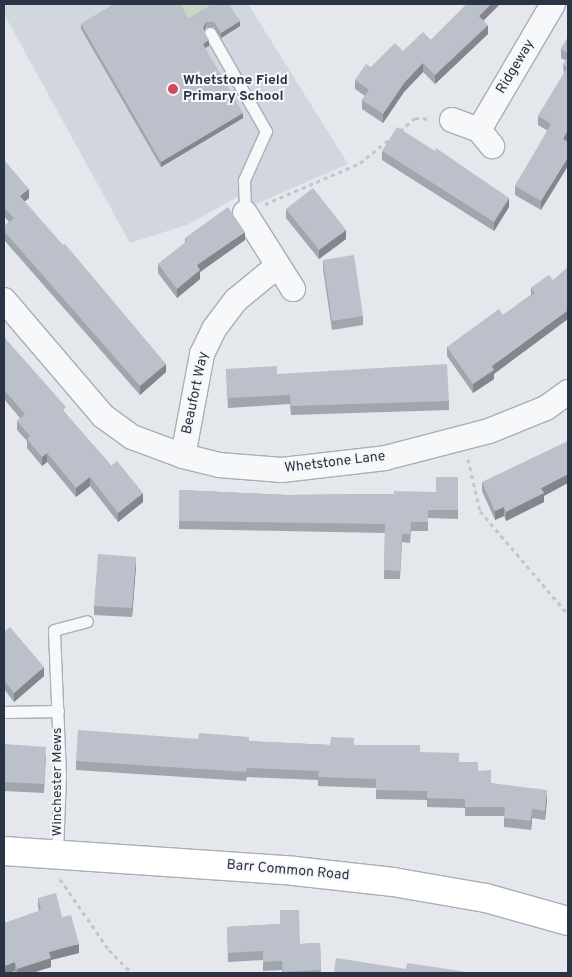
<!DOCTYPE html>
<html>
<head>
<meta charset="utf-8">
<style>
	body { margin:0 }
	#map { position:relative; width:572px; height:977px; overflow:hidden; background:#e4e7ec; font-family:Overpass,sans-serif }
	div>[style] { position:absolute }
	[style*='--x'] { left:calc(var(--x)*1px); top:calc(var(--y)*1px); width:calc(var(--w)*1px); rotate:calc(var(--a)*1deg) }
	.built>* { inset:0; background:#d2d6de }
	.green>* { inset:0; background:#c9d6c5 }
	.path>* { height:3px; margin-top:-1.5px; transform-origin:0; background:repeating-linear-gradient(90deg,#c2c5cb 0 4px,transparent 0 8px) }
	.roads { filter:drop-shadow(1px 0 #a9aeb7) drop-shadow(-1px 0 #a9aeb7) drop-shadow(0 1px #a9aeb7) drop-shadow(0 -1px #a9aeb7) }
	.lane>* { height:11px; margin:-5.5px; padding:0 5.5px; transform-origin:5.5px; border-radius:5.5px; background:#f7f8fa }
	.street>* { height:24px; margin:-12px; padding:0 12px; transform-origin:12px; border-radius:12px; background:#f7f8fa }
	.secondary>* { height:28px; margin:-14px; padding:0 14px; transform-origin:14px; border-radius:14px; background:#fff }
	.wall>* { inset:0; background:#a1a5ae }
	.shaded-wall>* { inset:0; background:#83868d }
	.building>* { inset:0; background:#bbc0ca }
	.dots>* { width:14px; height:14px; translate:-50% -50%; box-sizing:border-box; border:2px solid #f4f6f9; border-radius:50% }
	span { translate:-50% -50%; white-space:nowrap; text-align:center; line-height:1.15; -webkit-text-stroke:4px #f4f6f9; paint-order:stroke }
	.street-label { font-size:14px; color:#2b3445 }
	.poi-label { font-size:14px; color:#2b3445; font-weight:700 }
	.left { translate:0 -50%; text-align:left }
	.frame { position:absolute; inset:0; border:5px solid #2b3445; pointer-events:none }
</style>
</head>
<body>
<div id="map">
	<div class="built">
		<div style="clip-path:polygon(4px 4px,248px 4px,348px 164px,256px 204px,237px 197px,189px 224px,130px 243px,4px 14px)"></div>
	</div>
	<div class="green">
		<div style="clip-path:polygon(177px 4px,216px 4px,187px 22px)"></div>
	</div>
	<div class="path">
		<div style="--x:400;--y:131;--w:20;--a:-41"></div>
		<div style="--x:415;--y:118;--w:14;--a:4"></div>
		<div style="--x:265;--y:204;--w:103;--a:-23.3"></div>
		<div style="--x:360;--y:163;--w:40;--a:-39"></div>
		<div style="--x:468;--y:459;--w:53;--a:77"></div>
		<div style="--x:480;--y:511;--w:135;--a:49.5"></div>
		<div style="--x:60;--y:879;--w:86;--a:55.4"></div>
		<div style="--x:109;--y:950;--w:33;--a:45"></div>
	</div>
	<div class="roads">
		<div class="lane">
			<div style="--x:210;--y:33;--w:113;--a:60.3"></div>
			<div style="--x:266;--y:131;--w:54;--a:114.2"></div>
			<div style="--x:244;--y:180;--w:33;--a:88"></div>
			<div style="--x:4;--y:712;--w:54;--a:-1.1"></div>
			<div style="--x:57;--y:853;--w:78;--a:-87.8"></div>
			<div style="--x:60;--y:775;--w:145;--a:-92.4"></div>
			<div style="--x:54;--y:630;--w:34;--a:-15"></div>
		</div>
		<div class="street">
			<div style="--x:452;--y:120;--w:29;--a:20"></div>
			<div style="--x:479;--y:130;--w:21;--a:51"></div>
			<div style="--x:479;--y:130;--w:146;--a:-59.6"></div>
			<div style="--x:245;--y:213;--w:90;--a:57.7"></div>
			<div style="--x:4;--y:300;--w:153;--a:49.5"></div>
			<div style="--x:103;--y:416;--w:36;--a:36"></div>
			<div style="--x:132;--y:437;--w:54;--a:20.4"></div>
			<div style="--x:183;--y:456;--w:37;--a:14"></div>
			<div style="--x:219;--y:465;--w:63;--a:4.5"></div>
			<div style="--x:282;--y:470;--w:104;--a:-6.6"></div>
			<div style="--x:385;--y:458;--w:107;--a:-14.6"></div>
			<div style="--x:489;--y:431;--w:61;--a:-22"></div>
			<div style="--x:546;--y:408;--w:27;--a:-36"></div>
			<div style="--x:183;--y:456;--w:104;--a:-79.4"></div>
			<div style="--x:202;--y:354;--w:28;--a:-64"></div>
			<div style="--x:214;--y:329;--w:36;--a:-53"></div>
			<div style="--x:236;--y:300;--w:52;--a:-39.5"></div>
		</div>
		<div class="secondary">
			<div style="--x:4;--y:851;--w:291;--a:3.9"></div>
			<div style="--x:294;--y:871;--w:100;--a:6.3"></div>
			<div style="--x:393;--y:882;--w:94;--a:9.8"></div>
			<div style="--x:486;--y:898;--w:85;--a:15.7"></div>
		</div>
	</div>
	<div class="wall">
		<div style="clip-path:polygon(112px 4px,180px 4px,188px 19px,213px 4px,240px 26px,221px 38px,214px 27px,206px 27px,204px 31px,209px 46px,205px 48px,243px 118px,161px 167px,81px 29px,81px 24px,113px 5px)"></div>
		<div style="clip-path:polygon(465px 4px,500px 4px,483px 21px,488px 34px,435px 84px,423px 72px,404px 92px,383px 123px,362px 109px,362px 100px,365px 96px,355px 89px,355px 80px,371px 67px,403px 51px,431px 40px,466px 5px)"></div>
		<div style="clip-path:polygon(568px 37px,568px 139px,541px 210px,515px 195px,515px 186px,548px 131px,538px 125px,538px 116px,564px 74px,563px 65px,566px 61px,561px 58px,561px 49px)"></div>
		<div style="clip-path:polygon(382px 151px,509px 207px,494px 231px,382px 160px)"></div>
		<div style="clip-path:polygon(4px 160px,29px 198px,24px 202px,166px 372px,140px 395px,4px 240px,4px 227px,9px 222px,4px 216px)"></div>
		<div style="clip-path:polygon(286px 209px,346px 239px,319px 259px,286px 218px)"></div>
		<div style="clip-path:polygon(185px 238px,245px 240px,200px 272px,200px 279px,177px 298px,158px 273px,158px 264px,185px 243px)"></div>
		<div style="clip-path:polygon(323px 260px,363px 316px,363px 325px,332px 330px,323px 269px)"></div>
		<div style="clip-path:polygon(549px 275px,494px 374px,494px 379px,473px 393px,447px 356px,447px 347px,503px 315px,531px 295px,531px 288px)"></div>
		<div style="clip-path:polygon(4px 337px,66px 414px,143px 502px,118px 522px,90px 486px,76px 497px,47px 462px,42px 466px,27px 448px,27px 441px,17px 430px,17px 421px,20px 418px,4px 399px)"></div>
		<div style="clip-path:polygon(226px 369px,277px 374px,449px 401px,449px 410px,291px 415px,290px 404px,228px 408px)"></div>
		<div style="clip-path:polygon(458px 477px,458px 519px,428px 518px,428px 531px,411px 531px,410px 543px,402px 542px,400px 579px,384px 579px,385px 533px,179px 529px,179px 490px,286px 495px,394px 494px,436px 492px)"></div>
		<div style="clip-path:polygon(482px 482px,544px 496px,544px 502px,506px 521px,504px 516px,495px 520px,482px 491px)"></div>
		<div style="clip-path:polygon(136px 566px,132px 617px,94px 615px,94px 606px)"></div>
		<div style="clip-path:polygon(4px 632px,44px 676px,14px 702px,4px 689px)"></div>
		<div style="clip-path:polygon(198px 739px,330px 745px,354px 745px,420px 752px,459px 762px,478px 771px,491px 783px,547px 799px,545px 820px,532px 818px,531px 830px,504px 827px,504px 816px,465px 816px,465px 808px,427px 807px,427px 800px,376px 799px,376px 788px,318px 786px,318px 780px,247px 777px,246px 781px,76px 770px,76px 761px)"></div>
		<div style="clip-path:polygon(4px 744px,46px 756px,44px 793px,4px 791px)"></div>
		<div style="clip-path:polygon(38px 898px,62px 917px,79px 953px,51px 960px,51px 967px,32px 973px,15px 973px,15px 971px,8px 973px,4px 973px,39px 911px,38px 907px)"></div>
		<div style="clip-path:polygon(280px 910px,300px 944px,320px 943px,321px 973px,282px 973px,282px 970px,263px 971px,263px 960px,228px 962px,227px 927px,280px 924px)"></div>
	</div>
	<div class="shaded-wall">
		<div style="clip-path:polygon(491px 4px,500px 4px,479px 25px,479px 16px)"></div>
		<div style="clip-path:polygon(240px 21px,240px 26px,221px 38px,221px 33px)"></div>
		<div style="clip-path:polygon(206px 22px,206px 27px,203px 33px,203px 28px)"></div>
		<div style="clip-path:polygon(488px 25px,488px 34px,435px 84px,435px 75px)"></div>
		<div style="clip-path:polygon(209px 40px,209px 46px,203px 49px,203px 44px)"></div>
		<div style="clip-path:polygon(423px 63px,423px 72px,404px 92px,383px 123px,383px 114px,404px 83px)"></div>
		<div style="clip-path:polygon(243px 113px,243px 118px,161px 167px,161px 162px)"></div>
		<div style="clip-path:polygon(568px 130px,568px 139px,563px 148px,563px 139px)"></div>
		<div style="clip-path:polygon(568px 157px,568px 166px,541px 210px,541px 201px)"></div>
		<div style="clip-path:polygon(29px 189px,29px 198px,20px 205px,20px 196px)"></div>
		<div style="clip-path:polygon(509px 198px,509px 207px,494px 231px,494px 222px)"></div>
		<div style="clip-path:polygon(346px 230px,346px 239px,319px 259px,319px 250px)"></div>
		<div style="clip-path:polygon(245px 232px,245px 240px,200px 272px,200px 279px,177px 298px,177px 289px,197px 265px)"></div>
		<div style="clip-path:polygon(568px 310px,568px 319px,494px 374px,494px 379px,473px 393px,473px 384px,492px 366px)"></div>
		<div style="clip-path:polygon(166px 364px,166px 372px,140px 395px,140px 386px)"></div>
		<div style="clip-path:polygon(47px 453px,47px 462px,42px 466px,42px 457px)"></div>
		<div style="clip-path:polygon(568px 474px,568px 483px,544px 496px,544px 502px,506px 521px,506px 512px,541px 488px)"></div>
		<div style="clip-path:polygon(90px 477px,90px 486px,76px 497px,76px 488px)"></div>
		<div style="clip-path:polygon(143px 493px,143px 502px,118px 522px,118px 513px)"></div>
		<div style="clip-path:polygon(504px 507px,504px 516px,495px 520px,495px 511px)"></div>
		<div style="clip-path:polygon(136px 557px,136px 566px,132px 617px,132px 608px)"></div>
		<div style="clip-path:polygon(44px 667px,44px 676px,14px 702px,14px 693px)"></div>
		<div style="clip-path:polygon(547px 790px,547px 799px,545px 820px,545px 811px)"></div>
		<div style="clip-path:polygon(532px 809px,532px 818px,531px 830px,531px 821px)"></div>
		<div style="clip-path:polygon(79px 944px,79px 953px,51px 960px,51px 967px,32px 973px,17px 973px,17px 969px,49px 952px)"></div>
		<div style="clip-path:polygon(15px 962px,15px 971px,8px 973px,4px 973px,4px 966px)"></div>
	</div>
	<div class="building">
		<div style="clip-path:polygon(115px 4px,180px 4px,188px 19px,213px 4px,229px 4px,240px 21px,221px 33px,214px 22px,206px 22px,203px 28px,209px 40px,203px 44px,243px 113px,161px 162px,81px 24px)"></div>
		<div style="clip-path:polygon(467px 4px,491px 4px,479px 16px,488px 25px,435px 75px,423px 63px,404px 83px,383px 114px,362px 100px,369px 90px,355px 80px,366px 64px,371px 67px,395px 43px,403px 51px,423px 32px,431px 40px)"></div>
		<div style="clip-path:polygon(568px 37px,568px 53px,561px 49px)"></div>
		<div style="clip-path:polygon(568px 56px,568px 130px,563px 139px,568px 142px,568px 157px,541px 201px,515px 186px,551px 124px,538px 116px,567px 68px,563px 65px)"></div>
		<div style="clip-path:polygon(397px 127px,435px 151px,436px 148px,509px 198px,494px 222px,382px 151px)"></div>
		<div style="clip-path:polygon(4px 160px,29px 189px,20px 196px,63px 245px,65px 244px,166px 364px,140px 386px,4px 231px,4px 227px,14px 218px,4px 207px)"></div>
		<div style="clip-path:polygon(313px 188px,346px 230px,319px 250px,286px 209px)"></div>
		<div style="clip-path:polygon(228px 207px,245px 232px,197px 265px,200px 270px,177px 289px,158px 264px,187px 241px,185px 238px)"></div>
		<div style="clip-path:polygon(354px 255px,363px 316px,332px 321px,323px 260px)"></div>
		<div style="clip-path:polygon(568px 267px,568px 310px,492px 366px,494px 370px,473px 384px,447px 347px,499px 309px,503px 315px,535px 293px,531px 288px,549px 275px,553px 280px)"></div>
		<div style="clip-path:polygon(4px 337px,66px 407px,63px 410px,111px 466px,117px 461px,143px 493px,118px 513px,90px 477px,76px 488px,47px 453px,42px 457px,27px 439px,30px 436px,17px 421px,25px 414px,4px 390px)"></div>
		<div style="clip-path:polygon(447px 364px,449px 401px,291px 406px,290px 395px,228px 398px,226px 369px,277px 366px,277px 374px)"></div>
		<div style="clip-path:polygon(568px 441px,568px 474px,541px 488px,544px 493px,506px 512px,504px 507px,495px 511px,482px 482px)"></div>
		<div style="clip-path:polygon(436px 477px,458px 477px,458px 510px,428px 510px,428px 522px,411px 522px,410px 534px,402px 534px,400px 571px,384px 570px,385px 524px,179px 521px,179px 490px,286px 495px,394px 494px,394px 491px,436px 492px)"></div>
		<div style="clip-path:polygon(98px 554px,136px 557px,132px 608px,94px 606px)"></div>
		<div style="clip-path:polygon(10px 627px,44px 667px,14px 693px,4px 680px,4px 632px)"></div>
		<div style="clip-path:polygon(78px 730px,198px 739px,199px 733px,249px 737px,249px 741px,330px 745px,331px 737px,354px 738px,354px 745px,420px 745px,420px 752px,459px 753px,459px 762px,478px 762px,478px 771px,491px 770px,491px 783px,547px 790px,545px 811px,532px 809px,531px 821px,504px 818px,505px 807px,465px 807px,465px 799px,427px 798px,427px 791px,376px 790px,376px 779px,318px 777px,319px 771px,247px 768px,246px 772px,76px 761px)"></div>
		<div style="clip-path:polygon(4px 744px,46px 747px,44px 784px,4px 782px)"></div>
		<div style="clip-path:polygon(56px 893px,62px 917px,71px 915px,79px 944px,49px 952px,51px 958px,17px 969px,15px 962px,4px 966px,4px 923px,41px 910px,38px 898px)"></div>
		<div style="clip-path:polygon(280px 910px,299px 910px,300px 944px,320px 943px,321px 970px,283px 972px,282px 961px,263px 962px,263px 951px,228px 953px,227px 927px,280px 924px)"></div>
		<div style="clip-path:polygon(336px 958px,406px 969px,407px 963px,467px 972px,472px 973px,334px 973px)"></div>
	</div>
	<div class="dots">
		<div style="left:173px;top:89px;background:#d1495b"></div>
	</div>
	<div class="street-label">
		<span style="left:516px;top:67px;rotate:-59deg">Ridgeway</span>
		<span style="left:196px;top:393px;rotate:-78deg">Beaufort Way</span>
		<span style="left:335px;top:463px;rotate:-7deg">Whetstone Lane</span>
		<span style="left:58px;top:782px;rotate:-90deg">Winchester Mews</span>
		<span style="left:288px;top:871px;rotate:5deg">Barr Common Road</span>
	</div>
	<div class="poi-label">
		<span class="left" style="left:183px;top:89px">Whetstone Field<br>Primary School</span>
	</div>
	<div class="frame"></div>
</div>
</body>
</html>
